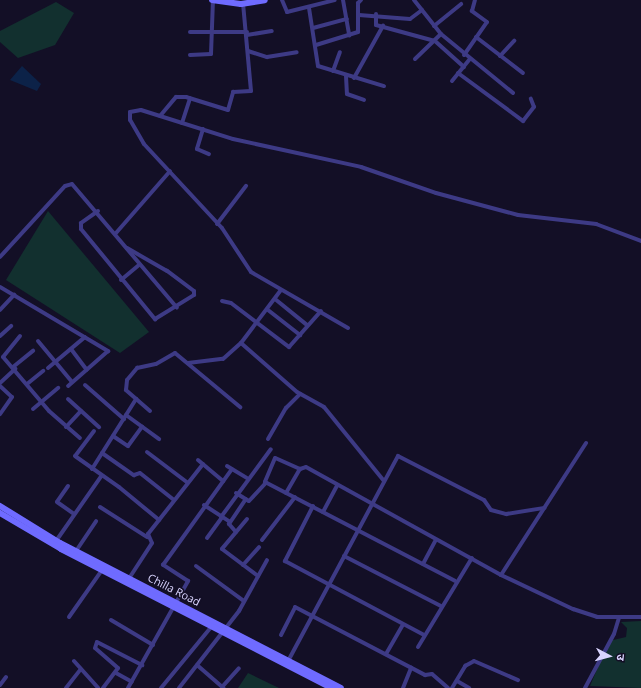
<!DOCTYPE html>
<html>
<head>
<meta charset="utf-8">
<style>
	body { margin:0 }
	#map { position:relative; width:641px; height:688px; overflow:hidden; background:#130f26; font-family:"Open Sans","Noto Sans Devanagari",sans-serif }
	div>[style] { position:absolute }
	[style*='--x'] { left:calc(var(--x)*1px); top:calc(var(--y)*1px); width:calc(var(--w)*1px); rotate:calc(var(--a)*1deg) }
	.green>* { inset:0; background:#12302f }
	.water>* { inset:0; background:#0c2248 }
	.minor>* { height:4px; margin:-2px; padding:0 2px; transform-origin:2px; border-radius:2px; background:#3d3a85 }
	.secondary>* { height:6px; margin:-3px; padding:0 3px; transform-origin:3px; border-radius:3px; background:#6f6bff }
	span { translate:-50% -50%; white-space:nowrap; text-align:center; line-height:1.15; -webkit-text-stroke:3.5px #130f26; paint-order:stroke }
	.street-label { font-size:11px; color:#d9d4ff }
	.north { position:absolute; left:589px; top:636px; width:40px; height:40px; -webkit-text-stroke:3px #130f26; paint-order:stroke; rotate:96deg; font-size:11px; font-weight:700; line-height:16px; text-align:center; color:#d9d4ff }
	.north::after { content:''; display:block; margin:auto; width:14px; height:18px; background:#d9d4ff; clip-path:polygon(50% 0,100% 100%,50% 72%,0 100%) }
</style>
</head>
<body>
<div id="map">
	<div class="green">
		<div style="clip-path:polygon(56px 2px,74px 13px,55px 45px,18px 58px,0 42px,0 31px)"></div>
		<div style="clip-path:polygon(48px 211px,149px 332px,120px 353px,6px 280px)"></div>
		<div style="clip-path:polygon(641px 621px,641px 688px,590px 686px,609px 641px,626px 637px,627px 628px,621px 622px)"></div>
		<div style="clip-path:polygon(248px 673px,279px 688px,238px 688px)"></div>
	</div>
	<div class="water">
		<div style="clip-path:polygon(22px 66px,41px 84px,37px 91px,10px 80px)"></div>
	</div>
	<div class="minor">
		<div style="--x:282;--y:0;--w:13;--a:67"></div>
		<div style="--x:287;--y:12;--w:49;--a:-14"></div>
		<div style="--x:343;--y:0;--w:36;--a:80"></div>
		<div style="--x:414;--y:0;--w:43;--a:51.5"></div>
		<div style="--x:441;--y:34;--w:93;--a:39.3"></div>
		<div style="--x:309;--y:8;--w:59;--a:81.2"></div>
		<div style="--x:318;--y:66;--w:69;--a:16.9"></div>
		<div style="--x:376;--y:14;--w:11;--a:90"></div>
		<div style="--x:376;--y:25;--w:61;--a:15.2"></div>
		<div style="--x:435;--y:41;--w:39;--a:42"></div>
		<div style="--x:359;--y:15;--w:51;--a:4.5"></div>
		<div style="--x:410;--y:19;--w:15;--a:-37"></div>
		<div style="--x:434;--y:26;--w:35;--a:-39"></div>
		<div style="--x:313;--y:28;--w:35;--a:-15"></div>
		<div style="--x:190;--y:32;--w:57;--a:0"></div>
		<div style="--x:247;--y:35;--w:25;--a:-9"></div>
		<div style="--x:476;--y:37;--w:59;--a:37.5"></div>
		<div style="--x:316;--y:45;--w:44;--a:-17.2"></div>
		<div style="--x:358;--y:32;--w:29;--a:-90"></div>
		<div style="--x:358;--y:3;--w:4;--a:-45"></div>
		<div style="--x:248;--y:51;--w:20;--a:18"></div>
		<div style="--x:267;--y:57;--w:30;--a:-9"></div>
		<div style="--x:190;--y:55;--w:21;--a:-3"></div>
		<div style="--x:211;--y:54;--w:54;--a:-87.9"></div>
		<div style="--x:464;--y:55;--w:40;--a:-55.1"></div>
		<div style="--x:487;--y:22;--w:19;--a:-144"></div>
		<div style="--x:472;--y:11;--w:11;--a:-75"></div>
		<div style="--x:500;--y:56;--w:21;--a:-47"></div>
		<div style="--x:415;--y:59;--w:36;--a:-44"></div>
		<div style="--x:333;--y:71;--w:20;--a:-70"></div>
		<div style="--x:458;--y:73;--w:81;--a:36.4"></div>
		<div style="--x:523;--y:121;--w:18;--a:-52"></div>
		<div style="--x:534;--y:107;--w:9;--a:-111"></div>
		<div style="--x:346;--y:76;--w:18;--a:87"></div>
		<div style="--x:347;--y:94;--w:18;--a:19"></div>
		<div style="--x:354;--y:78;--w:60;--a:-60.9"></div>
		<div style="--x:452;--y:81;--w:28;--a:-51"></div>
		<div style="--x:160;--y:116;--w:25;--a:-50"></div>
		<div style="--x:176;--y:97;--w:10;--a:0"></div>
		<div style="--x:186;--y:97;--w:44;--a:17.2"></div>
		<div style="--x:228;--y:110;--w:19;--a:-74"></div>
		<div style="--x:233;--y:92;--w:18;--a:-3"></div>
		<div style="--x:251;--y:91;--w:88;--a:-95.2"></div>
		<div style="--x:182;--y:123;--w:26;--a:-72"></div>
		<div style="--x:203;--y:129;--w:21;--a:107"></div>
		<div style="--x:197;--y:149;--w:13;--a:23"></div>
		<div style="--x:98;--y:211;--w:21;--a:145"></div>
		<div style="--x:81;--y:223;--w:6;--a:90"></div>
		<div style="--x:81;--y:229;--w:117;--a:50.6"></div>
		<div style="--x:155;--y:319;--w:46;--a:-31.6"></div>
		<div style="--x:194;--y:295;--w:4;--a:-90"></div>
		<div style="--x:194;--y:291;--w:34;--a:-143"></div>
		<div style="--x:167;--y:271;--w:46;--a:-150.1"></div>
		<div style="--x:217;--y:224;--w:48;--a:-52.7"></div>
		<div style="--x:116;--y:233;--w:82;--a:-48.9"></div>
		<div style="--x:0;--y:257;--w:96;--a:-47.5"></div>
		<div style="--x:65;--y:186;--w:7;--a:-16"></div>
		<div style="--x:72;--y:184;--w:162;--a:49.7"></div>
		<div style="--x:121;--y:280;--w:23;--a:-40"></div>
		<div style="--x:0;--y:287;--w:126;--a:30.7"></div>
		<div style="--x:108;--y:351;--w:53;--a:138.8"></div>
		<div style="--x:275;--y:299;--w:41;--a:39.1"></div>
		<div style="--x:222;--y:301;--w:9;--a:13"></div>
		<div style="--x:231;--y:303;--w:73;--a:37.2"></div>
		<div style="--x:289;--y:347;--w:48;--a:-48.4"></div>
		<div style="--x:0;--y:310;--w:21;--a:-47"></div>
		<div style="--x:268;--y:310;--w:41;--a:38"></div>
		<div style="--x:348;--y:328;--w:112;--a:-150"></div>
		<div style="--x:251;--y:272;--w:53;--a:-123.4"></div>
		<div style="--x:222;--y:228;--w:115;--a:-132.9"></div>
		<div style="--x:144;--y:144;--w:28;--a:-120"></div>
		<div style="--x:130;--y:120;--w:8;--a:-90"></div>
		<div style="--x:130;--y:112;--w:11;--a:-10"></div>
		<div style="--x:141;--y:110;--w:96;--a:17.5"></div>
		<div style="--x:233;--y:139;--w:131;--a:12.3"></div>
		<div style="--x:361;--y:167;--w:79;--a:19.1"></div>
		<div style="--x:436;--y:193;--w:85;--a:15"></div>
		<div style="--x:518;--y:215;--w:79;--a:6.6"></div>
		<div style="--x:596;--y:224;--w:48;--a:20.7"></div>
		<div style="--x:0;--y:336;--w:15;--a:-42"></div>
		<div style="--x:20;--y:336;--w:27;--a:129"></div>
		<div style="--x:3;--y:357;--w:71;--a:49.6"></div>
		<div style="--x:49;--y:411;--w:41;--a:41.1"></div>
		<div style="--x:38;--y:341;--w:53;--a:50.3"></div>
		<div style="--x:241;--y:343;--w:74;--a:41.2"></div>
		<div style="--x:297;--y:392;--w:31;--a:29"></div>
		<div style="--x:324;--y:407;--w:95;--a:51"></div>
		<div style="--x:71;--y:349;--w:26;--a:53"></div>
		<div style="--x:188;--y:363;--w:35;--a:-7"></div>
		<div style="--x:223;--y:359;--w:24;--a:-42"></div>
		<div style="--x:241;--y:343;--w:66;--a:-53"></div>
		<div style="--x:13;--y:367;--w:26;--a:-39"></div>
		<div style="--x:48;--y:368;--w:48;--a:-40"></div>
		<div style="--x:0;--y:383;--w:21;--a:-43"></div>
		<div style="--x:27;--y:384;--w:21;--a:-39"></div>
		<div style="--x:85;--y:385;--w:52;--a:41.1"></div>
		<div style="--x:0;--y:386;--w:16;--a:43"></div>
		<div style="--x:12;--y:397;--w:21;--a:125"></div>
		<div style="--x:68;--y:399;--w:42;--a:42.1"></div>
		<div style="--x:33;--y:409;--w:33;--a:-40"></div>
		<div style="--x:150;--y:411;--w:32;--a:-139"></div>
		<div style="--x:126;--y:390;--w:10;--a:-84"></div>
		<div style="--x:127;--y:380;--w:16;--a:-50"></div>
		<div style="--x:137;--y:368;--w:19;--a:-12"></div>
		<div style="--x:156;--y:364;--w:22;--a:-30"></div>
		<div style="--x:175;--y:353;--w:85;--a:39.7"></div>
		<div style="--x:126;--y:415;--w:41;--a:36"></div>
		<div style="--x:66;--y:427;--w:22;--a:-47"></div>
		<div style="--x:94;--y:431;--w:31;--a:127"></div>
		<div style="--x:75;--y:456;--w:54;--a:35.2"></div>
		<div style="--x:119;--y:487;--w:52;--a:39.5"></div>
		<div style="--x:113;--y:436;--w:18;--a:34"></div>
		<div style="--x:128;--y:446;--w:24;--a:-54"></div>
		<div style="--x:268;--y:439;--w:36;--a:-60"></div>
		<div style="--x:286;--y:408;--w:20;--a:-45"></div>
		<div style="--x:147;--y:452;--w:51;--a:37.1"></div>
		<div style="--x:102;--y:453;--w:39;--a:35"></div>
		<div style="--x:134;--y:475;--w:6;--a:-18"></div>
		<div style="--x:140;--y:473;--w:43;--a:38.5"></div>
		<div style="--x:198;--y:460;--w:33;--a:40"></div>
		<div style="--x:227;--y:466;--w:23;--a:31"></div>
		<div style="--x:92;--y:469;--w:83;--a:-57.8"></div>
		<div style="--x:300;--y:469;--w:27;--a:-156"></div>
		<div style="--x:275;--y:458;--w:26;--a:113"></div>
		<div style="--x:265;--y:482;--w:214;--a:27.5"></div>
		<div style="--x:68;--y:486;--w:19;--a:125"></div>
		<div style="--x:57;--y:502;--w:21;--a:35"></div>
		<div style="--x:236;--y:493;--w:15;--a:32"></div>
		<div style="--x:249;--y:501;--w:25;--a:-47"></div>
		<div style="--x:286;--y:493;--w:28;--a:-60"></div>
		<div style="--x:300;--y:469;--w:6;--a:-18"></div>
		<div style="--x:306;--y:467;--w:223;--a:29"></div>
		<div style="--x:501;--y:575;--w:80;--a:25.3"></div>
		<div style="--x:573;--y:609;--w:25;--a:18"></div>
		<div style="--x:597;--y:617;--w:44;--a:0"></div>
		<div style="--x:204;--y:505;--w:31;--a:33"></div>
		<div style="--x:313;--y:506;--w:62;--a:117"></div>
		<div style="--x:285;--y:561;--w:157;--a:28"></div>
		<div style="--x:100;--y:507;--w:56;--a:32.6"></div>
		<div style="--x:323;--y:512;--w:30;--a:-62"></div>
		<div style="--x:221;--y:517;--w:84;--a:-53.7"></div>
		<div style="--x:247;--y:519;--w:39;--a:130"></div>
		<div style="--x:222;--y:549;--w:45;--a:36.9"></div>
		<div style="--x:236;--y:532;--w:11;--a:-131"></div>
		<div style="--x:229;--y:524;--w:30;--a:-56"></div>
		<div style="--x:207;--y:538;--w:26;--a:-54"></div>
		<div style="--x:262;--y:540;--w:54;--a:-52.5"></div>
		<div style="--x:56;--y:541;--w:80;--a:-55.1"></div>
		<div style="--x:76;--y:551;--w:36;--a:-56"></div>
		<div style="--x:344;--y:556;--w:109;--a:27.3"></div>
		<div style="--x:423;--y:564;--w:27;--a:-62"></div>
		<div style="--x:243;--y:565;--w:24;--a:-48"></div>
		<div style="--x:196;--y:566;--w:59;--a:36.1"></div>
		<div style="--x:501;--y:575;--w:157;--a:-57.2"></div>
		<div style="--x:128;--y:580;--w:44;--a:-57"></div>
		<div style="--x:152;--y:543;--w:10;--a:-114"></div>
		<div style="--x:148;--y:534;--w:89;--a:-51.8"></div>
		<div style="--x:69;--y:617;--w:57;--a:-54.9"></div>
		<div style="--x:111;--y:620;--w:49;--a:30.8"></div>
		<div style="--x:281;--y:635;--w:31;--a:-63"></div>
		<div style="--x:295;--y:607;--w:147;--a:27.6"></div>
		<div style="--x:425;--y:675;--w:7;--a:-8"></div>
		<div style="--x:432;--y:674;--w:21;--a:41"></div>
		<div style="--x:418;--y:647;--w:104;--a:-58.8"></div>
		<div style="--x:386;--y:654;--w:34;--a:-60"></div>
		<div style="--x:74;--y:661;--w:36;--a:48"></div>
		<div style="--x:287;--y:663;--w:235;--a:-61.8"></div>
		<div style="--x:398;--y:456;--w:97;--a:27.1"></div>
		<div style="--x:484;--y:500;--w:12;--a:55"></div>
		<div style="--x:491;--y:510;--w:16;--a:15"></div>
		<div style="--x:506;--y:514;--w:39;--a:-9"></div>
		<div style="--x:197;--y:665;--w:35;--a:41"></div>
		<div style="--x:116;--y:673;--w:18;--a:29"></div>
		<div style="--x:457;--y:681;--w:14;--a:30"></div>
		<div style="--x:0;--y:685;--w:10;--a:-53"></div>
		<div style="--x:222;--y:687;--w:25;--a:-48"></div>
		<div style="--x:66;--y:688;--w:23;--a:-52"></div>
		<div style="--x:103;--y:688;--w:25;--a:-53"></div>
		<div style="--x:118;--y:668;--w:30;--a:-139"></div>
		<div style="--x:95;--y:648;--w:6;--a:-72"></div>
		<div style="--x:97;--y:642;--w:51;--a:27.1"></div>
		<div style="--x:128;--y:688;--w:123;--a:-60.7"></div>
		<div style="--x:188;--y:581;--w:30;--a:-147"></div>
		<div style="--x:163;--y:565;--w:118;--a:-54.3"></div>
		<div style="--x:161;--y:688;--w:80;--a:-50.6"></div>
		<div style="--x:179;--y:688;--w:98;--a:-52.1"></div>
		<div style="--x:239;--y:611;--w:58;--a:-61.2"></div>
		<div style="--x:403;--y:688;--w:22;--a:-68"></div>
		<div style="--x:452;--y:688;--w:26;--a:-59"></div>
		<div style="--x:465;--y:666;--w:10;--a:-29"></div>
		<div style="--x:474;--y:661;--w:48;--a:23.4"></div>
		<div style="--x:585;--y:688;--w:61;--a:-61.8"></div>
		<div style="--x:614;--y:634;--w:17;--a:-73"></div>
	</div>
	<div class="secondary">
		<div style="--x:212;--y:0;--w:29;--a:8"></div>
		<div style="--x:241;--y:4;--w:24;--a:-9"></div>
		<div style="--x:0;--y:506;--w:70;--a:31.7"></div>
		<div style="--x:60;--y:543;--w:316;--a:27.3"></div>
		<div style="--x:0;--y:513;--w:71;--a:30.5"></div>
		<div style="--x:61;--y:549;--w:305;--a:27.2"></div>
	</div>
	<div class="street-label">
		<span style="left:174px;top:590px;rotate:27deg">Chilla Road</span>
	</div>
	<div class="north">उ</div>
</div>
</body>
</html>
